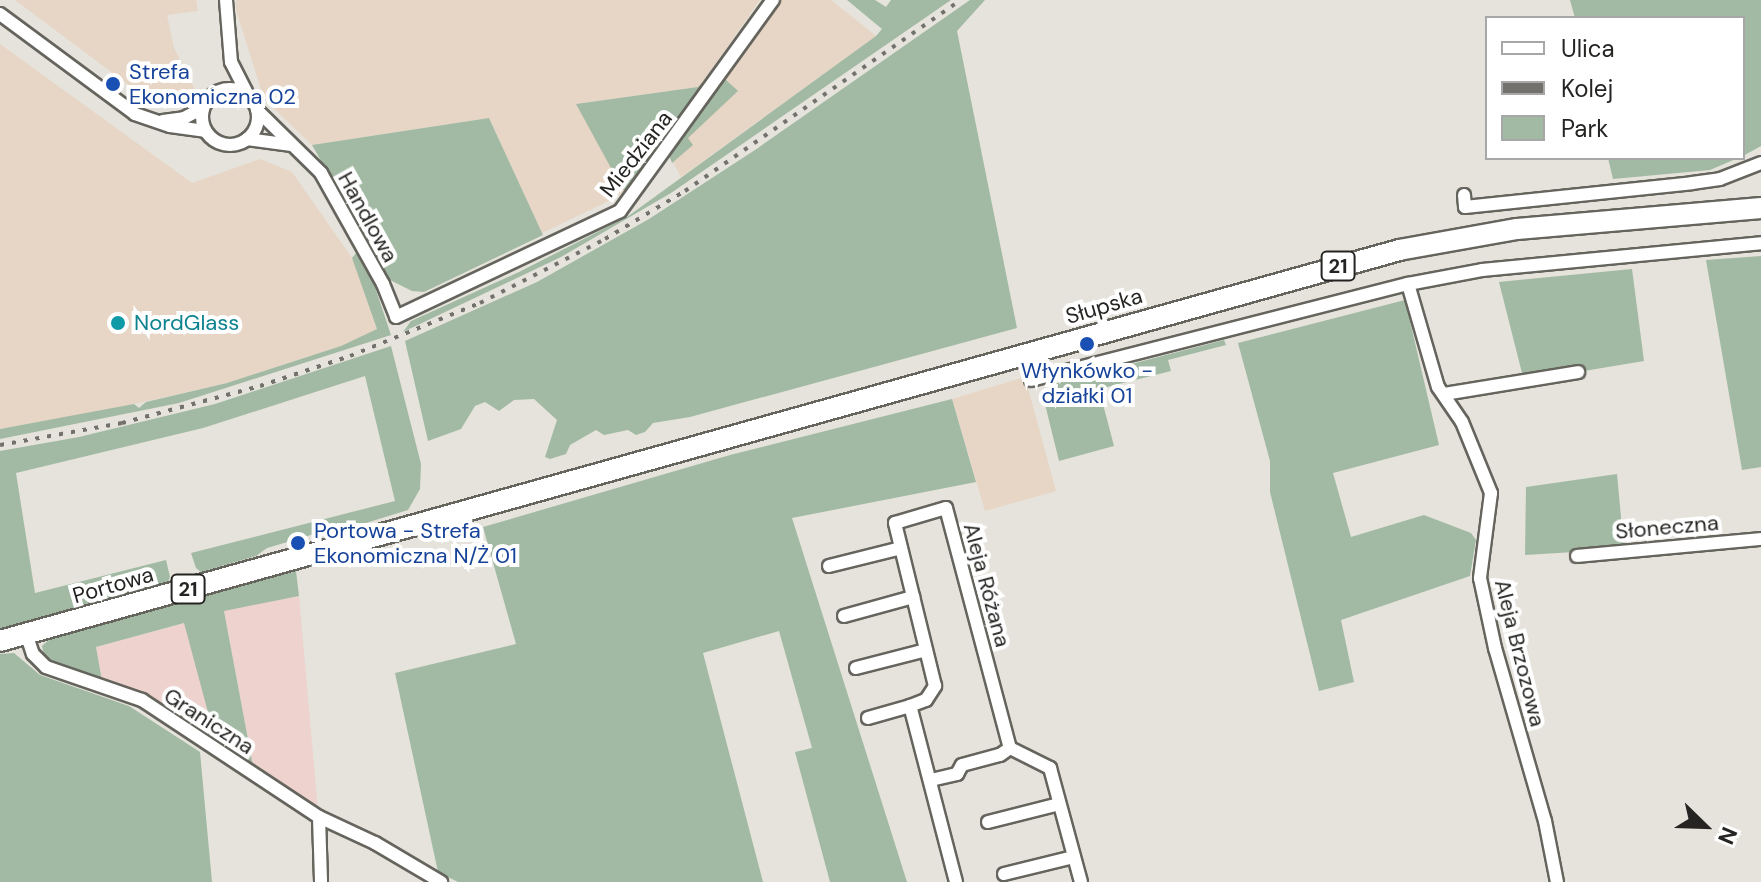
<!DOCTYPE html>
<html>
<head>
<meta charset="utf-8">
<style>
	body { margin:0 }
	#map { position:relative; width:1761px; height:882px; overflow:hidden; background:#e5e3db; font-family:"DM Sans",sans-serif }
	div>[style] { position:absolute }
	[style*='--x'] { left:calc(var(--x)*1px); top:calc(var(--y)*1px); width:calc(var(--w)*1px); rotate:calc(var(--a)*1deg) }
	.commercial>* { inset:0; background:#edd2ce }
	.industrial>* { inset:0; background:#e7d6c5 }
	.green>* { inset:0; background:#a2baa4 }
	.roads { filter:drop-shadow(2px 0 #65645d) drop-shadow(-2px 0 #65645d) drop-shadow(0 2px #65645d) drop-shadow(0 -2px #65645d) }
	.minor>* { height:12px; margin:-6px; padding:0 6px; transform-origin:6px; border-radius:6px; background:#fff }
	.minor>.ring { margin:-6px; padding:0; box-sizing:content-box; background:none; border:12px solid #fff; border-radius:50% }
	.primary>* { height:20px; margin:-10px; padding:0 10px; transform-origin:10px; border-radius:10px; background:#fff }
	.rail>* { height:4px; margin-top:-2px; transform-origin:0; background:repeating-linear-gradient(90deg,#72716c 0 4px,transparent 0 12px) }
	.dots>* { width:22px; height:22px; translate:-50% -50%; box-sizing:border-box; border:4px solid #fff; border-radius:50% }
	span { translate:-50% -50%; white-space:nowrap; text-align:center; line-height:1.15; -webkit-text-stroke:8px #fff; paint-order:stroke }
	.shield-label span { padding:2px 6px; background:#fff; border:2px solid; border-radius:6px; -webkit-text-stroke-width:0 }
	.shield-label { font-size:20px; color:#252422; font-weight:700 }
	.transit-label { font-size:22px; color:#164399 }
	.left { translate:0 -50%; text-align:left }
	.street-label { font-size:22px; color:#252422 }
	.culture-label { font-size:22px; color:#0d838f }
	.legend { position:absolute; left:1485px; top:16px; width:260px; height:144px; box-sizing:border-box; background:#fff; border:2px solid #a8a7a7; margin:0; padding:10px 14px; list-style:none; font-size:24px; color:#252422 }
	.legend li { display:flex; align-items:center; gap:16px; height:40px }
	.legend b { width:40px; border:2px solid #a8a7a7 }
	.north { position:absolute; left:1665px; top:786px; width:80px; height:80px; -webkit-text-stroke:6px #fff; paint-order:stroke; rotate:113deg; font-size:22px; font-weight:700; line-height:32px; text-align:center; color:#252422 }
	.north::after { content:''; display:block; margin:auto; width:28px; height:36px; background:#252422; clip-path:polygon(50% 0,100% 100%,50% 72%,0 100%) }
</style>
</head>
<body>
<div id="map">
	<div class="commercial">
		<div style="clip-path:polygon(299px 596px,318px 810px,253px 766px,224px 610px)"></div>
		<div style="clip-path:polygon(185px 623px,216px 742px,136px 691px,102px 681px,96px 647px)"></div>
	</div>
	<div class="industrial">
		<div style="clip-path:polygon(15px 0,196px 0,198px 11px,167px 15px,174px 48px,196px 92px,157px 106px)"></div>
		<div style="clip-path:polygon(236px 0,760px 0,699px 87px,576px 104px,630px 186px,617px 197px,542px 233px,489px 118px,312px 145px,264px 99px,236px 10px)"></div>
		<div style="clip-path:polygon(781px 0,831px 0,876px 36px,681px 177px,669px 155px)"></div>
		<div style="clip-path:polygon(0 44px,192px 183px,260px 159px,292px 172px,352px 258px,378px 329px,341px 346px,227px 383px,117px 408px,0 429px)"></div>
		<div style="clip-path:polygon(1025px 377px,1056px 491px,985px 511px,952px 399px)"></div>
	</div>
	<div class="green">
		<div style="clip-path:polygon(847px 0,875px 0,886px 7px,891px 0,951px 0,671px 193px,561px 257px,403px 332px,411px 321px,519px 272px,627px 217px,876px 36px,882px 29px)"></div>
		<div style="clip-path:polygon(970px 0,985px 0,957px 31px,1017px 328px,690px 417px,653px 423px,645px 432px,636px 435px,628px 430px,604px 435px,596px 430px,570px 445px,566px 454px,550px 459px,545px 457px,557px 420px,534px 399px,514px 400px,499px 411px,485px 402px,475px 406px,461px 429px,428px 441px,405px 341px,537px 282px,649px 219px,755px 150px)"></div>
		<div style="clip-path:polygon(1570px 0,1761px 0,1761px 146px,1743px 156px,1743px 18px,1575px 18px)"></div>
		<div style="clip-path:polygon(725px 79px,738px 91px,688px 138px,693px 145px,672px 163px,669px 155px)"></div>
		<div style="clip-path:polygon(702px 83px,705px 87px,628px 191px,623px 190px,576px 104px,698px 87px)"></div>
		<div style="clip-path:polygon(489px 118px,543px 235px,424px 292px,412px 291px,392px 281px,384px 273px,361px 219px,346px 204px,312px 145px)"></div>
		<div style="clip-path:polygon(1608px 158px,1738px 158px,1710px 170px,1613px 179px)"></div>
		<div style="clip-path:polygon(358px 251px,374px 284px,391px 335px,179px 403px,0 439px,0 429px,134px 404px,139px 408px,146px 402px,227px 383px,341px 346px,377px 329px,352px 258px)"></div>
		<div style="clip-path:polygon(1761px 256px,1761px 467px,1742px 470px,1706px 260px)"></div>
		<div style="clip-path:polygon(1632px 269px,1644px 361px,1524px 381px,1499px 282px)"></div>
		<div style="clip-path:polygon(1405px 300px,1439px 445px,1333px 473px,1351px 537px,1424px 515px,1471px 533px,1476px 540px,1470px 576px,1341px 620px,1354px 682px,1319px 691px,1270px 492px,1270px 461px,1238px 343px)"></div>
		<div style="clip-path:polygon(1224px 340px,1226px 345px,1168px 360px,1171px 371px,1099px 389px,1114px 446px,1059px 461px,1043px 396px,1050px 394px,1050px 385px)"></div>
		<div style="clip-path:polygon(391px 346px,421px 464px,420px 489px,408px 510px,340px 531px,321px 532px,267px 548px,256px 556px,201px 572px,196px 568px,191px 553px,395px 501px,365px 376px,203px 428px,16px 473px,35px 593px,166px 560px,170px 577px,168px 582px,0 630px,0 451px,79px 437px,215px 404px)"></div>
		<div style="clip-path:polygon(952px 399px,976px 482px,792px 518px,907px 882px,830px 882px,795px 752px,812px 748px,779px 631px,703px 653px,763px 882px,458px 882px,438px 872px,395px 673px,516px 644px,483px 527px,730px 455px)"></div>
		<div style="clip-path:polygon(1617px 474px,1624px 549px,1525px 555px,1526px 487px)"></div>
		<div style="clip-path:polygon(296px 571px,299px 596px,224px 611px,253px 766px,216px 742px,184px 623px,96px 647px,102px 681px,55px 667px,45px 659px,42px 646px,51px 638px)"></div>
		<div style="clip-path:polygon(14px 653px,40px 675px,129px 706px,200px 752px,212px 882px,0 882px,0 654px)"></div>
	</div>
	<div class="roads">
		<div class="minor">
			<div style="--x:226;--y:0;--w:62;--a:85.4"></div>
			<div style="--x:231;--y:62;--w:34;--a:63"></div>
			<div style="--x:0;--y:14;--w:168;--a:36.5"></div>
			<div style="--x:135;--y:114;--w:37;--a:19"></div>
			<div style="--x:170;--y:126;--w:35;--a:8"></div>
			<div class="ring" style="left:202px;top:89px;width:44px;height:44px"></div>
			<div style="--x:257;--y:110;--w:90;--a:44.5"></div>
			<div style="--x:321;--y:173;--w:127;--a:60.8"></div>
			<div style="--x:383;--y:284;--w:35;--a:68"></div>
			<div style="--x:396;--y:317;--w:248;--a:-25.3"></div>
			<div style="--x:620;--y:211;--w:261;--a:-54.1"></div>
			<div style="--x:163;--y:121;--w:21;--a:-8"></div>
			<div style="--x:184;--y:118;--w:21;--a:-28"></div>
			<div style="--x:247;--y:139;--w:45;--a:7.6"></div>
			<div style="--x:1464;--y:195;--w:12;--a:85"></div>
			<div style="--x:1465;--y:207;--w:228;--a:-6"></div>
			<div style="--x:1692;--y:183;--w:28;--a:-8"></div>
			<div style="--x:1720;--y:179;--w:44;--a:-21.3"></div>
			<div style="--x:1408;--y:284;--w:107;--a:73.8"></div>
			<div style="--x:1438;--y:387;--w:42;--a:55.6"></div>
			<div style="--x:1462;--y:422;--w:77;--a:67.8"></div>
			<div style="--x:1491;--y:493;--w:86;--a:97.4"></div>
			<div style="--x:1480;--y:578;--w:72;--a:77.9"></div>
			<div style="--x:1495;--y:648;--w:180;--a:73.9"></div>
			<div style="--x:1545;--y:821;--w:62;--a:78.9"></div>
			<div style="--x:1031;--y:380;--w:389;--a:-14.3"></div>
			<div style="--x:1408;--y:284;--w:75;--a:-10.7"></div>
			<div style="--x:1482;--y:270;--w:280;--a:-5.5"></div>
			<div style="--x:1444;--y:394;--w:136;--a:-9.3"></div>
			<div style="--x:1577;--y:556;--w:185;--a:-5.3"></div>
			<div style="--x:829;--y:566;--w:74;--a:-14"></div>
			<div style="--x:844;--y:616;--w:72;--a:-15.4"></div>
			<div style="--x:26;--y:633;--w:22;--a:72"></div>
			<div style="--x:33;--y:654;--w:18;--a:45"></div>
			<div style="--x:46;--y:667;--w:102;--a:19"></div>
			<div style="--x:142;--y:700;--w:212;--a:33.5"></div>
			<div style="--x:319;--y:817;--w:62;--a:24.9"></div>
			<div style="--x:375;--y:843;--w:77;--a:30.6"></div>
			<div style="--x:856;--y:668;--w:72;--a:-14.4"></div>
			<div style="--x:868;--y:718;--w:44;--a:-15.9"></div>
			<div style="--x:931;--y:780;--w:27;--a:-13"></div>
			<div style="--x:957;--y:774;--w:10;--a:-61"></div>
			<div style="--x:962;--y:765;--w:39;--a:-15"></div>
			<div style="--x:1000;--y:755;--w:12;--a:-35"></div>
			<div style="--x:319;--y:817;--w:65;--a:88.2"></div>
			<div style="--x:988;--y:822;--w:73;--a:-14.2"></div>
			<div style="--x:1004;--y:874;--w:72;--a:-13.7"></div>
			<div style="--x:956;--y:882;--w:182;--a:-104.6"></div>
			<div style="--x:910;--y:706;--w:17;--a:-21"></div>
			<div style="--x:926;--y:700;--w:17;--a:-57"></div>
			<div style="--x:935;--y:686;--w:168;--a:-103.8"></div>
			<div style="--x:895;--y:523;--w:53;--a:-16.4"></div>
			<div style="--x:946;--y:508;--w:248;--a:75.1"></div>
			<div style="--x:1010;--y:748;--w:45;--a:26.6"></div>
			<div style="--x:1050;--y:768;--w:118;--a:74.8"></div>
		</div>
		<div class="primary">
			<div style="--x:0;--y:641;--w:1453;--a:-15.61"></div>
			<div style="--x:1399;--y:250;--w:120;--a:-10.1"></div>
			<div style="--x:1517;--y:229;--w:245;--a:-4.9"></div>
		</div>
	</div>
	<div class="rail">
		<div style="--x:0;--y:445;--w:124;--a:-10.2"></div>
		<div style="--x:122;--y:423;--w:143;--a:-15"></div>
		<div style="--x:260;--y:386;--w:95;--a:-18.4"></div>
		<div style="--x:350;--y:356;--w:140;--a:-22.2"></div>
		<div style="--x:480;--y:303;--w:140;--a:-27.1"></div>
		<div style="--x:605;--y:239;--w:93;--a:-31"></div>
		<div style="--x:685;--y:191;--w:336;--a:-34.7"></div>
	</div>
	<div class="dots">
		<div style="left:113px;top:84px;background:#1a4fb4"></div>
		<div style="left:118px;top:323px;background:#0f9aa8"></div>
		<div style="left:1087px;top:344px;background:#1a4fb4"></div>
		<div style="left:298px;top:543px;background:#1a4fb4"></div>
	</div>
	<div class="shield-label">
		<span style="left:1338px;top:266px">21</span>
		<span style="left:188px;top:589px">21</span>
	</div>
	<div class="transit-label">
		<span class="left" style="left:129px;top:84px">Strefa<br>Ekonomiczna 02</span>
		<span style="left:1087px;top:383px">Włynkówko -<br>działki 01</span>
		<span class="left" style="left:314px;top:543px">Portowa - Strefa<br>Ekonomiczna N/Ż 01</span>
	</div>
	<div class="street-label">
		<span style="left:636px;top:154px;rotate:-52deg">Miedziana</span>
		<span style="left:368px;top:217px;rotate:61deg">Handlowa</span>
		<span style="left:1104px;top:306px;rotate:-16deg">Słupska</span>
		<span style="left:1667px;top:527px;rotate:-5deg">Słoneczna</span>
		<span style="left:113px;top:585px;rotate:-16deg">Portowa</span>
		<span style="left:987px;top:585px;rotate:75deg">Aleja Różana</span>
		<span style="left:1520px;top:653px;rotate:76deg">Aleja Brzozowa</span>
		<span style="left:209px;top:721px;rotate:33deg">Graniczna</span>
	</div>
	<div class="culture-label">
		<span class="left" style="left:134px;top:323px">NordGlass</span>
	</div>
	<ul class="legend">
	<li><b style="height:10px;background:#fff"></b>Ulica</li>
	<li><b style="height:10px;background:#72716c"></b>Kolej</li>
	<li><b style="height:22px;background:#a2baa4"></b>Park</li>
	</ul>
	<div class="north">N</div>
</div>
</body>
</html>
